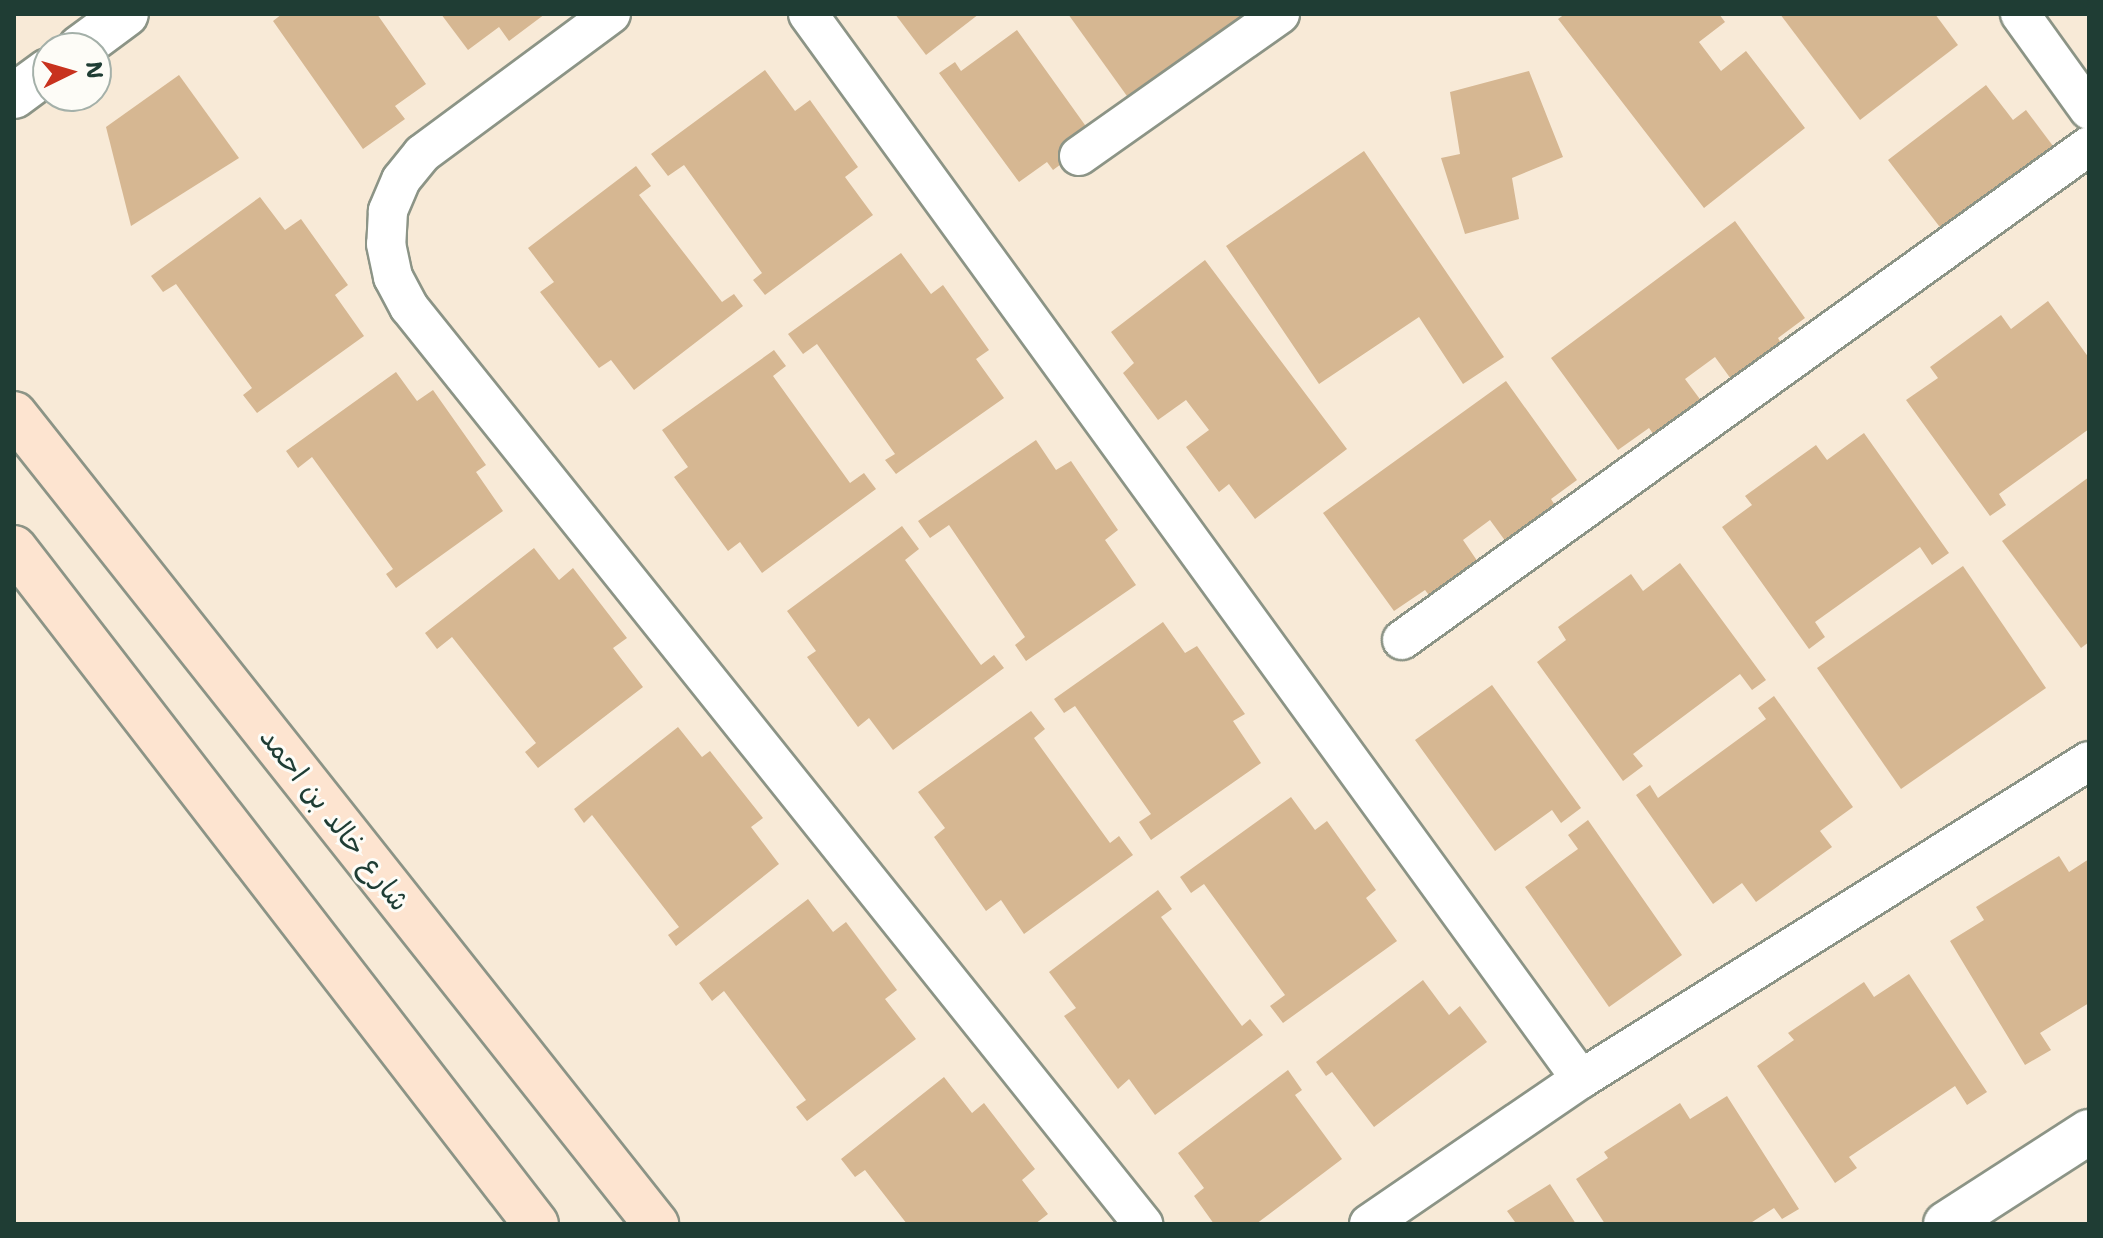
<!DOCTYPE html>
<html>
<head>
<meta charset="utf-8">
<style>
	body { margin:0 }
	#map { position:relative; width:2103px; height:1238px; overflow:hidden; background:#f8ead7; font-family:"Shantell Sans","Playpen Sans Arabic",sans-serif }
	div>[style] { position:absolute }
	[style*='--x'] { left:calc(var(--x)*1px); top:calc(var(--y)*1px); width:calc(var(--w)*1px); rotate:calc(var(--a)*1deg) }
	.building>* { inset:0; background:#d6b792 }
	.roads { filter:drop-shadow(2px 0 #8c9486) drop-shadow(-2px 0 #8c9486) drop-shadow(0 2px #8c9486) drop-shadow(0 -2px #8c9486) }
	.lane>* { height:38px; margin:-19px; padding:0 19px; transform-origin:19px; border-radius:19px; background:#fff }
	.street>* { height:44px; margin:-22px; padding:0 22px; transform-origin:22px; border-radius:22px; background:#fff }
	.secondary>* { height:44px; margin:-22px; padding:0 22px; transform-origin:22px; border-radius:22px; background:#fde4d0 }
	span { translate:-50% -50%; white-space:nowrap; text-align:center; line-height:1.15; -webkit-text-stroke:6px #fdfcf7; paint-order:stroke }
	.street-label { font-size:28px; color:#1f3d34 }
	.frame { position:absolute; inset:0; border:16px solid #1f3d34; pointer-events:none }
	.north { position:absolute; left:32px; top:32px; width:80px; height:80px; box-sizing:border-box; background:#fdfcf7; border:2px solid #a4b0a9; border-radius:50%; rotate:85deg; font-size:22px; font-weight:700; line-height:32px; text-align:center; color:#1f3d34 }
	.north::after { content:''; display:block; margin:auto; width:28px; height:36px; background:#c8321e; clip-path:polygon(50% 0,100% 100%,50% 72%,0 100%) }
</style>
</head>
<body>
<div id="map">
	<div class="building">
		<div style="clip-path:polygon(282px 14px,377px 14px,426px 84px,395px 106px,405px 119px,363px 149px,273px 21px)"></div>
		<div style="clip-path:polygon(441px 14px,545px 14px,509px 41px,499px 27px,468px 50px)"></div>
		<div style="clip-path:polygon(895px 14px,979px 14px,926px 55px)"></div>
		<div style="clip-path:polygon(1068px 14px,1253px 14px,1132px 103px)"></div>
		<div style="clip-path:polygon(1565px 14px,1719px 14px,1725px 22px,1699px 42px,1721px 71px,1746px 51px,1805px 128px,1704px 208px,1558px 19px)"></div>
		<div style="clip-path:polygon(1780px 14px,1935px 14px,1958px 45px,1860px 120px)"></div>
		<div style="clip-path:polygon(1017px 30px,1095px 139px,1053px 170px,1047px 162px,1019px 182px,939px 73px,955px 62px,961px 71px)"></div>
		<div style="clip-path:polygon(765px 70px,795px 111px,810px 100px,858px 167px,845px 177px,873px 215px,765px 295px,753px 280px,762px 273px,684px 165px,668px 176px,651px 154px)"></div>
		<div style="clip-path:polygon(1529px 71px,1563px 157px,1512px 178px,1519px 219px,1465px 234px,1441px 158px,1460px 154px,1450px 92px)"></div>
		<div style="clip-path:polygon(179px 75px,239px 158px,131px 226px,106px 127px)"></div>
		<div style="clip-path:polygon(1986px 85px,2013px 120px,2026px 110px,2056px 150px,1946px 235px,1888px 160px)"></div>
		<div style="clip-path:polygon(1364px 151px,1504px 357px,1463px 384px,1419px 317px,1319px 384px,1226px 246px)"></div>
		<div style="clip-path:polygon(636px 166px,651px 186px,639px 195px,722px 302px,734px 294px,743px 306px,634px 390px,611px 360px,599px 368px,540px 292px,554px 282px,528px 248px)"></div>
		<div style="clip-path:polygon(260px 197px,285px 230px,301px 219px,348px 285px,335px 295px,364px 336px,257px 413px,243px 395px,252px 388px,176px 284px,163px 292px,151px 276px)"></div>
		<div style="clip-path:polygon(1735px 221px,1805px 318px,1778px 338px,1785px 350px,1736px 386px,1715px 357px,1685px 379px,1705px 406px,1658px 441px,1649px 428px,1618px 450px,1551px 358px)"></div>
		<div style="clip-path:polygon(901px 253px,931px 294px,943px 285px,989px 350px,976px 359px,1004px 398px,896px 474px,885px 460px,895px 454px,817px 344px,803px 354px,788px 334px)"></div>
		<div style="clip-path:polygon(1205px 260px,1347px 449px,1255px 519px,1229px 484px,1219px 492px,1186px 447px,1209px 430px,1186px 400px,1158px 420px,1123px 373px,1134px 363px,1111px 332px)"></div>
		<div style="clip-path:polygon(2048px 301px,2089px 358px,2089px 429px,1999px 494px,2006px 505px,1990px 516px,1906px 400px,1938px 378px,1930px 367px,2001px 315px,2011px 329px)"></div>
		<div style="clip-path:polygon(774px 350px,786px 366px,773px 376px,850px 483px,864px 473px,876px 489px,762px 573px,740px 542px,728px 551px,674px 477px,688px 467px,662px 430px)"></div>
		<div style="clip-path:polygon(396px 372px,417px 401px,433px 390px,486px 465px,476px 472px,503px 511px,396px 588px,386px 574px,393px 569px,312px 457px,298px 468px,286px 451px)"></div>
		<div style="clip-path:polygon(1506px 381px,1577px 480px,1551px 499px,1558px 510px,1509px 546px,1490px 520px,1463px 540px,1480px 565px,1432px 599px,1425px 590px,1394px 611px,1323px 513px)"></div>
		<div style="clip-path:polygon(1864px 433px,1949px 553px,1932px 565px,1920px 547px,1815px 622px,1825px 637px,1809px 649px,1722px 527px,1752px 505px,1745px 496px,1816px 445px,1827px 460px)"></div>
		<div style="clip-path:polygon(1036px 440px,1056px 470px,1071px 461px,1118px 530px,1105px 540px,1136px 585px,1026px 661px,1015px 645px,1025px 637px,949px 525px,930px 538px,918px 521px)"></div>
		<div style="clip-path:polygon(2089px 477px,2089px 642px,2081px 648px,2002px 541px)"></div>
		<div style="clip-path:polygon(902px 526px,919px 549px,905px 560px,981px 665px,994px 655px,1004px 668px,893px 750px,869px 718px,858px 727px,807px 657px,816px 651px,787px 611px)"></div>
		<div style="clip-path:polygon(534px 548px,559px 580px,573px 568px,627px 638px,613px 648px,643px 687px,538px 768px,525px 752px,536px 743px,452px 637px,437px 649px,425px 633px)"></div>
		<div style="clip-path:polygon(1680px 563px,1766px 680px,1752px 690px,1740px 674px,1633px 754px,1643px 766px,1623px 781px,1537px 662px,1566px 640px,1558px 627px,1631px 574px,1643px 591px)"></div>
		<div style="clip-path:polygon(1963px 566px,2046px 688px,1901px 789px,1817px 668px)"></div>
		<div style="clip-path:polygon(1163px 622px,1185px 653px,1197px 646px,1245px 714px,1233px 721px,1261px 763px,1151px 840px,1139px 822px,1151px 814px,1075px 706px,1064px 713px,1054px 699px)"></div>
		<div style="clip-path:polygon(1492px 685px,1581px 808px,1561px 823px,1552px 810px,1495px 851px,1415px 740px)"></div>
		<div style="clip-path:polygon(1774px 696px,1853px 807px,1820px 831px,1832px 847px,1756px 902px,1742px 883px,1713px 904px,1636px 795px,1650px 785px,1658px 798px,1766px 719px,1758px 708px)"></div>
		<div style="clip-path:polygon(1031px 711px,1045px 729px,1034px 738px,1110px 843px,1119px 836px,1133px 855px,1024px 934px,1001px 900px,986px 911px,934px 837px,945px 828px,918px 792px)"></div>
		<div style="clip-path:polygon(678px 727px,702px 757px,710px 751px,763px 818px,751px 827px,779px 864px,676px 946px,668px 935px,679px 927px,592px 815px,584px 823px,574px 809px)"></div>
		<div style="clip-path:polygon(1291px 797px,1315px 830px,1327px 821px,1376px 890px,1366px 898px,1397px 941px,1283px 1023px,1270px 1006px,1285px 995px,1204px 884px,1191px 893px,1180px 877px)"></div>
		<div style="clip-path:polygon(1588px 820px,1682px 955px,1609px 1007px,1525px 887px,1578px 849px,1568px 835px)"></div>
		<div style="clip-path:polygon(2059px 856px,2069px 872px,2089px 859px,2089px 1003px,2040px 1033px,2051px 1050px,2025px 1065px,1950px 941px,1984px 920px,1976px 907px)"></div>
		<div style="clip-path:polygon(1158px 890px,1172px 909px,1161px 917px,1242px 1026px,1250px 1019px,1263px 1035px,1155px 1115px,1129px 1079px,1118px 1089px,1064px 1016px,1076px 1008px,1049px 972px)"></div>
		<div style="clip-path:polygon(808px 899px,833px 932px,846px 922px,897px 990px,885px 999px,916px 1039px,807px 1121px,796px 1107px,806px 1100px,724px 991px,712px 1001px,699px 983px)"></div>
		<div style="clip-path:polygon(1909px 974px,1987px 1092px,1967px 1105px,1955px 1086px,1849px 1157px,1857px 1168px,1835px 1183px,1757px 1066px,1794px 1040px,1788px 1033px,1864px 982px,1874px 997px)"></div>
		<div style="clip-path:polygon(1423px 980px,1449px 1015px,1460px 1006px,1487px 1042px,1374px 1127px,1332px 1072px,1326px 1076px,1316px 1062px)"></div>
		<div style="clip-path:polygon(1288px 1070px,1302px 1090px,1295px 1095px,1342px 1159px,1256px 1224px,1214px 1224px,1194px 1196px,1204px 1188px,1178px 1153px)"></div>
		<div style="clip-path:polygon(944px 1077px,972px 1113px,984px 1103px,1035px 1169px,1022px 1180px,1048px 1214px,1035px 1224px,907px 1224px,865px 1170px,855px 1177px,841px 1159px)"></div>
		<div style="clip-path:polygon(1727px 1096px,1799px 1209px,1782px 1219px,1774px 1208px,1749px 1224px,1605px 1224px,1576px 1179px,1608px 1158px,1604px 1152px,1680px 1103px,1690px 1119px)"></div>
		<div style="clip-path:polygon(1550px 1184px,1576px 1224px,1512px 1224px,1515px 1222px,1507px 1211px)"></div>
	</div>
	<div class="roads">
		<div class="lane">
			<div style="--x:611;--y:14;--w:235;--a:143.5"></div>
			<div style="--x:422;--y:154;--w:33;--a:129"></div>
			<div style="--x:401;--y:180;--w:34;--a:113"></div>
			<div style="--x:388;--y:211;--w:33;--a:93"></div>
			<div style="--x:386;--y:244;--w:34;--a:78"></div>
			<div style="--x:393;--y:277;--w:34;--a:62"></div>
			<div style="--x:409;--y:307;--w:1175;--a:51.32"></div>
			<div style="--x:808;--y:14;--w:1316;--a:54.03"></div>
			<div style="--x:2020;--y:14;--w:118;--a:54.3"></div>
			<div style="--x:1079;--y:156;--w:246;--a:-35.2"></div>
			<div style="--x:1402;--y:640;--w:846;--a:-35.72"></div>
			<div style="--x:1369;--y:1224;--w:257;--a:-34.4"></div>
			<div style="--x:1581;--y:1079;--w:599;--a:-32.05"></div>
		</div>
		<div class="street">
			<div style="--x:80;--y:48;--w:57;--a:-36.5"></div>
			<div style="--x:14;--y:96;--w:42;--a:-36.3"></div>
			<div style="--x:1946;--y:1224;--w:170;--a:-32.8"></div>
		</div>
		<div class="secondary">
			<div style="--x:14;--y:414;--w:1034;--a:51.6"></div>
			<div style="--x:14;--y:548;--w:854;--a:52.33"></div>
		</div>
	</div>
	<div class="street-label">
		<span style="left:335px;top:819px;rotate:52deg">شارع خالد بن احمد</span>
	</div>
	<div class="frame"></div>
	<div class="north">N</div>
</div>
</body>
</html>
